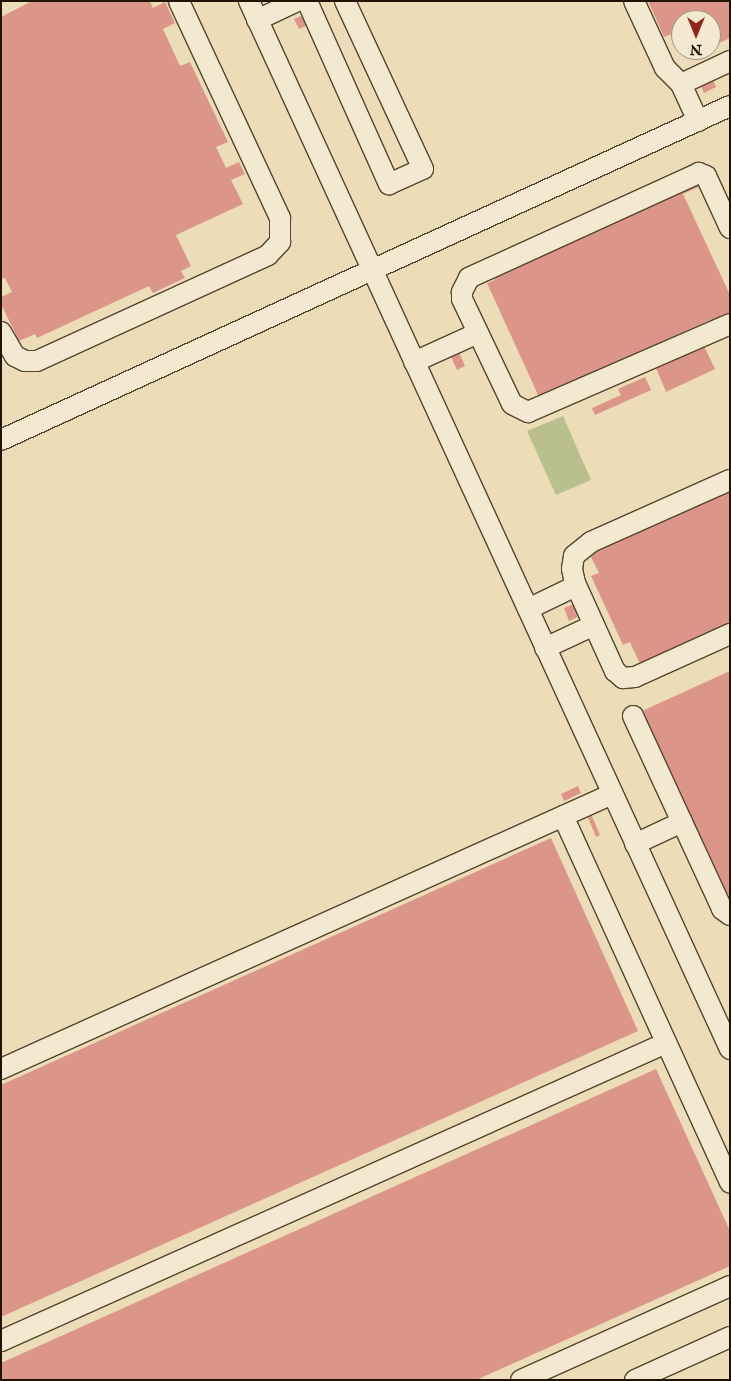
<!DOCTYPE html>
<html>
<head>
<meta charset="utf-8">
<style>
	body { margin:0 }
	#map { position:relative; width:731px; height:1381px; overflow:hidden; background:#ecdcb7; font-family:"IM FELL English",serif }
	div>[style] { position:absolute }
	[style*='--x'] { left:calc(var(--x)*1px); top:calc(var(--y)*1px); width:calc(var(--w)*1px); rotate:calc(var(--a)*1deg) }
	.green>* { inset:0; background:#bac08d }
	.building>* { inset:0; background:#dc9689 }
	.roads { filter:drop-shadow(1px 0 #54442f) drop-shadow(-1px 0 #54442f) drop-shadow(0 1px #54442f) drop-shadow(0 -1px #54442f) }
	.minor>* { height:20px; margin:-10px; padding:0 10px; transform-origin:10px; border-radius:10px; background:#f3e8d0 }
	span { translate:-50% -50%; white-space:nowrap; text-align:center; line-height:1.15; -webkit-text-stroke:4px #f3e8d0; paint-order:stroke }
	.frame { position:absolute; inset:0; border:2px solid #211202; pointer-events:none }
	.north { position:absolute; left:671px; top:10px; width:50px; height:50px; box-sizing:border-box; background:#f3e8d0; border:1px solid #9f927e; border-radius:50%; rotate:180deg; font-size:14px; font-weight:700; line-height:20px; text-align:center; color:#211202 }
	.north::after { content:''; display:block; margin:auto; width:18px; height:22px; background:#8f2418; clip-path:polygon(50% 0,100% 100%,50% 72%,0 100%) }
</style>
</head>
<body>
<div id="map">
	<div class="green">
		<div style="clip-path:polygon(563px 416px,591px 480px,556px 495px,527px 431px)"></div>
	</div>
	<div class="building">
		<div style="clip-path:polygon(32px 1px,150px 1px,153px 8px,165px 2px,175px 23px,163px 29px,180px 66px,190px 62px,228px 142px,216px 147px,226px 168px,239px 162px,245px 174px,231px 180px,243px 204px,176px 235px,191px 266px,181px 271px,185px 278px,153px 293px,149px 286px,37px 338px,35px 334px,19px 341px,1px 304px,1px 297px,12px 292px,5px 278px,1px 279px,1px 17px)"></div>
		<div style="clip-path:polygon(648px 1px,730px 1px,730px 38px,711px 47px,711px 20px,681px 20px,681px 30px,664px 37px)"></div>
		<div style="clip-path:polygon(304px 15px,308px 25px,299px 29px,294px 19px)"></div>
		<div style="clip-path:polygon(689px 50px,703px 50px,691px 55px)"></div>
		<div style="clip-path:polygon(712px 78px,716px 87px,704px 93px,700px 84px)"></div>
		<div style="clip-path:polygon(697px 178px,701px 186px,683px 194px,730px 295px,730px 323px,714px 330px,710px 320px,539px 397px,487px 283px,495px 280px,492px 271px)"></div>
		<div style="clip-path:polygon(704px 346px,715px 369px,666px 392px,656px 368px)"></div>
		<div style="clip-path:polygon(457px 348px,465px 366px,457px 370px,449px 352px)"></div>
		<div style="clip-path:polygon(645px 377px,651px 390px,595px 415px,592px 408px,621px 395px,618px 389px)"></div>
		<div style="clip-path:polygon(730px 490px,730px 624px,640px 664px,630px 642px,623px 645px,591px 576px,599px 573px,589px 553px)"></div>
		<div style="clip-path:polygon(577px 603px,582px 615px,569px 621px,564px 608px)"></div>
		<div style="clip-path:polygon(730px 671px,730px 899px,642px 711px)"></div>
		<div style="clip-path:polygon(578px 786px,581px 793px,564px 801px,561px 794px)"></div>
		<div style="clip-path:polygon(591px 814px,600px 835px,596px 837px,587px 815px)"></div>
		<div style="clip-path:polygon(551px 838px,638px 1031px,1px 1317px,1px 1085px)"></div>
		<div style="clip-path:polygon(656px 1069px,730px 1231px,730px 1266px,476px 1380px,1px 1380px,1px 1363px)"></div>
	</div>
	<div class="roads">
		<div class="minor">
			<div style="--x:249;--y:1;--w:1153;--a:65.35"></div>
			<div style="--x:307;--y:1;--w:201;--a:65.9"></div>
			<div style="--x:389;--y:184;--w:37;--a:-24"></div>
			<div style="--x:423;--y:169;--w:185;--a:-114.9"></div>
			<div style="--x:634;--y:1;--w:74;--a:65.2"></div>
			<div style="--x:665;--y:68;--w:23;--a:45"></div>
			<div style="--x:681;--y:84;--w:41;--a:65.3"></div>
			<div style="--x:257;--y:20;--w:44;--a:-25.4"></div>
			<div style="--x:681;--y:84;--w:54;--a:-25.1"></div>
			<div style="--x:730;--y:228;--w:57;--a:-114.8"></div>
			<div style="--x:706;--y:176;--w:8;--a:-157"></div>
			<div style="--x:699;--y:173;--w:253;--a:155.5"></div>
			<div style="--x:469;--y:278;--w:16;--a:117"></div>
			<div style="--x:462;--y:292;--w:7;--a:90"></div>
			<div style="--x:462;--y:299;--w:116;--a:64.5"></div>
			<div style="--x:512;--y:404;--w:18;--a:27"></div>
			<div style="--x:528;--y:412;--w:220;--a:-23.5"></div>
			<div style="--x:1;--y:332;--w:28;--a:60"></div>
			<div style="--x:15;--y:356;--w:11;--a:27"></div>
			<div style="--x:25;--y:361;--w:12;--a:0"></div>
			<div style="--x:37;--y:361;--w:254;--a:-24.6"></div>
			<div style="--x:268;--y:255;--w:18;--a:-47"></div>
			<div style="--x:280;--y:242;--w:24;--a:-90"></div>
			<div style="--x:280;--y:218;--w:239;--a:-115"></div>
			<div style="--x:414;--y:362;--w:70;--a:-24.4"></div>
			<div style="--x:1;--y:440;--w:802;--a:-24.62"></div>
			<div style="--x:730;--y:480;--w:152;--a:156"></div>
			<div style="--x:591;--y:542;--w:22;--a:141"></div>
			<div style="--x:574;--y:556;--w:13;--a:99"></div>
			<div style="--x:572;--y:569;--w:14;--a:78"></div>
			<div style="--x:575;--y:583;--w:97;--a:65.6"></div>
			<div style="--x:615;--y:671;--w:11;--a:41"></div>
			<div style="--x:623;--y:678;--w:12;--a:-5"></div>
			<div style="--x:635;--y:677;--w:104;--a:-24.4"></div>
			<div style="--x:528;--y:609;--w:53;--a:-25.6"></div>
			<div style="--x:545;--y:648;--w:54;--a:-25.1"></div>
			<div style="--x:633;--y:716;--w:213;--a:65.2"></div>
			<div style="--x:722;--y:909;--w:10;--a:37"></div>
			<div style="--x:563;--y:816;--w:403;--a:65.5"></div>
			<div style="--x:635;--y:844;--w:52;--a:-25.1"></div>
			<div style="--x:1;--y:1069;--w:670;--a:-24.23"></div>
			<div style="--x:1;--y:1341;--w:729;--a:-24.14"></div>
			<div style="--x:521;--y:1380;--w:229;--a:-24.2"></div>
			<div style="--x:635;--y:1380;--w:104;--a:-24.4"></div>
		</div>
	</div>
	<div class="frame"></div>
	<div class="north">N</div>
</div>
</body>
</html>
